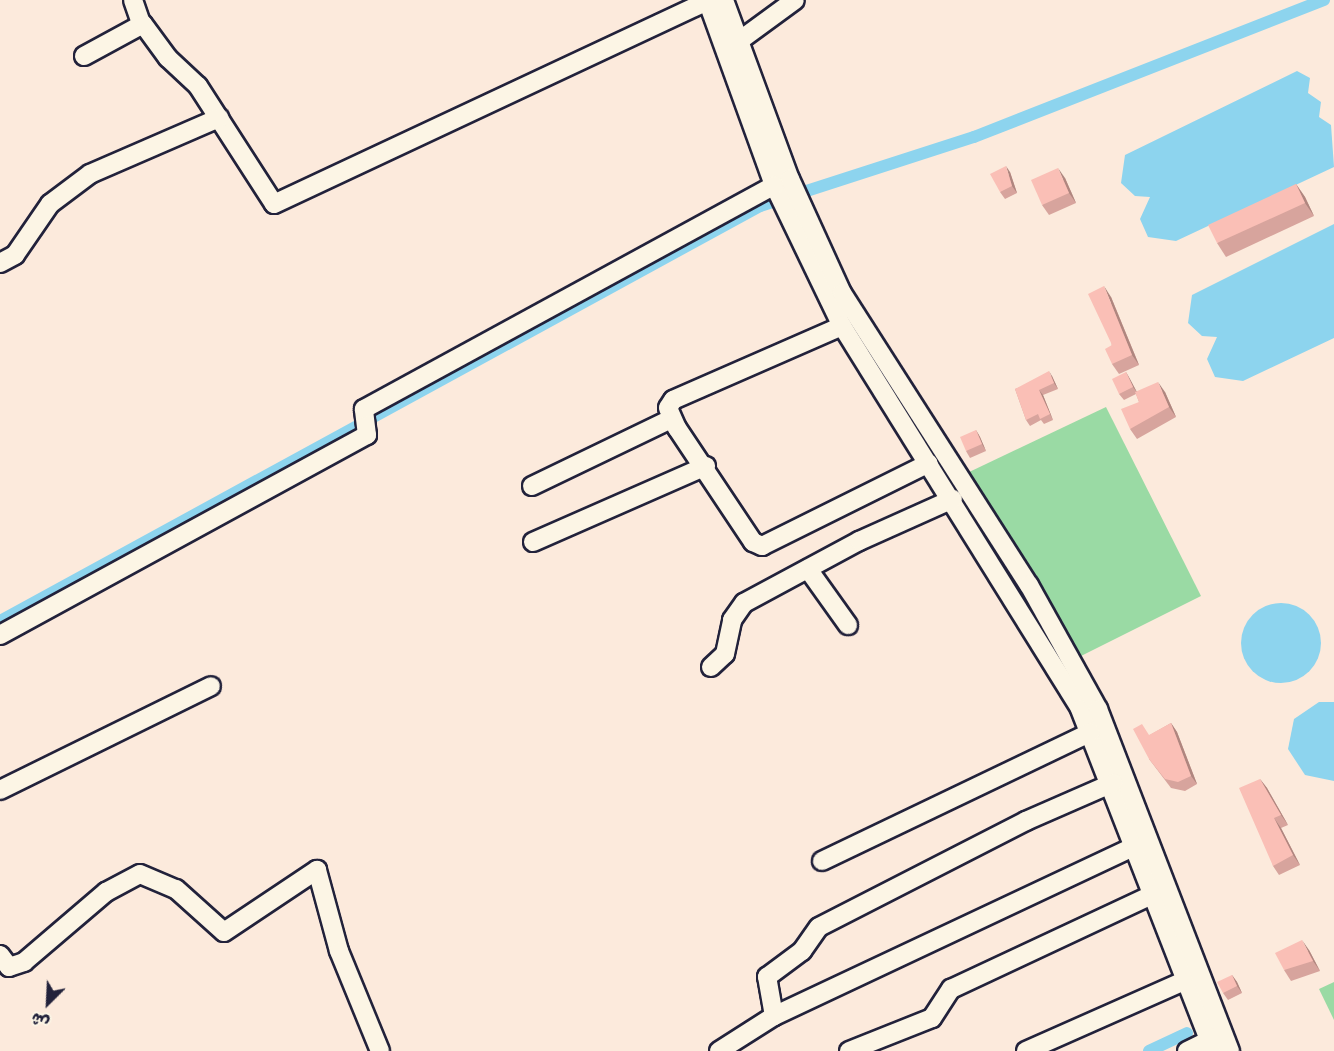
<!DOCTYPE html>
<html>
<head>
<meta charset="utf-8">
<style>
	body { margin:0 }
	#map { position:relative; width:1334px; height:1051px; overflow:hidden; background:#fceadc; font-family:Kalam,"Playpen Sans Arabic",sans-serif }
	div>[style] { position:absolute }
	[style*='--x'] { left:calc(var(--x)*1px); top:calc(var(--y)*1px); width:calc(var(--w)*1px); rotate:calc(var(--a)*1deg) }
	.green>* { inset:0; background:#9adaa4 }
	.water>* { inset:0; background:#8dd4ee }
	.round { border-radius:50% }
	.canal>* { height:12px; margin:-6px; padding:0 6px; transform-origin:6px; border-radius:6px; background:#8dd4ee }
	.roads { filter:drop-shadow(2px 0 #22223b) drop-shadow(-2px 0 #22223b) drop-shadow(0 2px #22223b) drop-shadow(0 -2px #22223b) }
	.minor>* { height:18px; margin:-9px; padding:0 9px; transform-origin:9px; border-radius:9px; background:#fcf5e5 }
	.wall>* { inset:0; background:#d7a49d }
	.shaded-wall>* { inset:0; background:#af867f }
	.building>* { inset:0; background:#fabfb6 }
	span { translate:-50% -50%; white-space:nowrap; text-align:center; line-height:1.15; -webkit-text-stroke:5px #fcf5e5; paint-order:stroke }
	.north { position:absolute; left:18px; top:973px; width:60px; height:60px; -webkit-text-stroke:4px #fcf5e5; paint-order:stroke; rotate:204deg; font-size:16px; font-weight:700; line-height:24px; text-align:center; color:#22223b }
	.north::after { content:''; display:block; margin:auto; width:21px; height:27px; background:#22223b; clip-path:polygon(50% 0,100% 100%,50% 72%,0 100%) }
</style>
</head>
<body>
<div id="map">
	<div class="green">
		<div style="clip-path:polygon(1106px 407px,1201px 596px,1081px 656px,965px 474px)"></div>
		<div style="clip-path:polygon(1334px 982px,1334px 1020px,1319px 989px)"></div>
	</div>
	<div class="water">
		<div style="clip-path:polygon(1297px 71px,1310px 78px,1308px 93px,1321px 102px,1319px 117px,1331px 125px,1334px 167px,1176px 241px,1148px 237px,1140px 219px,1150px 197px,1135px 196px,1121px 183px,1125px 155px)"></div>
		<div style="clip-path:polygon(1334px 224px,1334px 338px,1243px 381px,1215px 377px,1207px 359px,1217px 337px,1202px 336px,1188px 323px,1192px 295px)"></div>
		<div class="round" style="left:1241px;top:603px;width:80px;height:80px"></div>
		<div style="clip-path:polygon(1319px 702px,1334px 702px,1334px 781px,1305px 775px,1288px 749px,1294px 719px)"></div>
	</div>
	<div class="canal">
		<div style="--x:0;--y:621;--w:866;--a:-28.64"></div>
		<div style="--x:760;--y:206;--w:225;--a:-17.9"></div>
		<div style="--x:974;--y:137;--w:376;--a:-21.4"></div>
		<div style="--x:1149;--y:1051;--w:42;--a:-25.3"></div>
	</div>
	<div class="roads">
		<div class="minor">
			<div style="--x:133;--y:0;--w:24;--a:71"></div>
			<div style="--x:707;--y:0;--w:197;--a:70.1"></div>
			<div style="--x:774;--y:185;--w:157;--a:64.3"></div>
			<div style="--x:842;--y:326;--w:451;--a:58.1"></div>
			<div style="--x:1080;--y:709;--w:367;--a:68.7"></div>
			<div style="--x:724;--y:0;--w:191;--a:69.8"></div>
			<div style="--x:790;--y:179;--w:125;--a:65.5"></div>
			<div style="--x:842;--y:293;--w:347;--a:57.4"></div>
			<div style="--x:1029;--y:585;--w:142;--a:60.9"></div>
			<div style="--x:1098;--y:709;--w:367;--a:68.9"></div>
			<div style="--x:739;--y:41;--w:69;--a:-36.2"></div>
			<div style="--x:84;--y:56;--w:67;--a:-28.5"></div>
			<div style="--x:143;--y:24;--w:42;--a:53.7"></div>
			<div style="--x:168;--y:58;--w:41;--a:43"></div>
			<div style="--x:198;--y:86;--w:140;--a:57.2"></div>
			<div style="--x:274;--y:204;--w:478;--a:-25.1"></div>
			<div style="--x:0;--y:263;--w:17;--a:-28"></div>
			<div style="--x:15;--y:255;--w:62;--a:-55.5"></div>
			<div style="--x:50;--y:204;--w:50;--a:-36.9"></div>
			<div style="--x:90;--y:174;--w:141;--a:-23.5"></div>
			<div style="--x:842;--y:326;--w:184;--a:156.4"></div>
			<div style="--x:673;--y:400;--w:9;--a:122"></div>
			<div style="--x:668;--y:408;--w:22;--a:66"></div>
			<div style="--x:677;--y:428;--w:137;--a:56.3"></div>
			<div style="--x:753;--y:542;--w:10;--a:24"></div>
			<div style="--x:762;--y:546;--w:186;--a:-26.4"></div>
			<div style="--x:532;--y:486;--w:154;--a:-25.7"></div>
			<div style="--x:533;--y:542;--w:189;--a:-23.7"></div>
			<div style="--x:808;--y:569;--w:69;--a:54.5"></div>
			<div style="--x:0;--y:635;--w:418;--a:-28.6"></div>
			<div style="--x:367;--y:435;--w:26;--a:-97"></div>
			<div style="--x:364;--y:409;--w:467;--a:-28.6"></div>
			<div style="--x:711;--y:667;--w:19;--a:-43"></div>
			<div style="--x:725;--y:654;--w:35;--a:-78"></div>
			<div style="--x:732;--y:620;--w:21;--a:-55"></div>
			<div style="--x:744;--y:603;--w:131;--a:-28.3"></div>
			<div style="--x:859;--y:541;--w:103;--a:-24.1"></div>
			<div style="--x:0;--y:790;--w:235;--a:-26.2"></div>
			<div style="--x:822;--y:861;--w:298;--a:-25.6"></div>
			<div style="--x:0;--y:955;--w:15;--a:53"></div>
			<div style="--x:9;--y:967;--w:16;--a:-18"></div>
			<div style="--x:24;--y:962;--w:108;--a:-40.5"></div>
			<div style="--x:106;--y:892;--w:38;--a:-28"></div>
			<div style="--x:140;--y:874;--w:39;--a:23"></div>
			<div style="--x:176;--y:889;--w:64;--a:41.9"></div>
			<div style="--x:224;--y:932;--w:112;--a:-33.7"></div>
			<div style="--x:317;--y:870;--w:84;--a:74.8"></div>
			<div style="--x:339;--y:951;--w:108;--a:67.7"></div>
			<div style="--x:774;--y:1016;--w:40;--a:-100"></div>
			<div style="--x:767;--y:977;--w:44;--a:-36.6"></div>
			<div style="--x:802;--y:951;--w:29;--a:-55"></div>
			<div style="--x:819;--y:927;--w:233;--a:-27.1"></div>
			<div style="--x:1026;--y:821;--w:95;--a:-23.6"></div>
			<div style="--x:719;--y:1051;--w:65;--a:-32.5"></div>
			<div style="--x:774;--y:1016;--w:399;--a:-25.2"></div>
			<div style="--x:849;--y:1051;--w:89;--a:-21.7"></div>
			<div style="--x:932;--y:1018;--w:35;--a:-57"></div>
			<div style="--x:951;--y:989;--w:222;--a:-25.1"></div>
			<div style="--x:1026;--y:1051;--w:171;--a:-23.9"></div>
			<div style="--x:1187;--y:1051;--w:34;--a:-26"></div>
		</div>
	</div>
	<div class="wall">
		<div style="clip-path:polygon(1010px 172px,1017px 193px,1005px 199px,1000px 192px)"></div>
		<div style="clip-path:polygon(1065px 178px,1076px 203px,1049px 215px,1042px 205px)"></div>
		<div style="clip-path:polygon(1296px 184px,1305px 197px,1314px 216px,1226px 257px,1217px 243px)"></div>
		<div style="clip-path:polygon(1111px 297px,1139px 365px,1119px 374px,1112px 364px)"></div>
		<div style="clip-path:polygon(1126px 372px,1136px 391px,1165px 392px,1176px 417px,1137px 439px,1130px 429px,1139px 402px,1136px 394px,1124px 400px,1119px 394px)"></div>
		<div style="clip-path:polygon(1052px 376px,1058px 389px,1043px 395px,1053px 420px,1044px 424px,1041px 420px,1030px 426px,1026px 420px,1015px 389px)"></div>
		<div style="clip-path:polygon(976px 430px,980px 437px,986px 451px,970px 458px,966px 451px)"></div>
		<div style="clip-path:polygon(1171px 723px,1177px 732px,1197px 784px,1185px 791px,1171px 788px,1149px 759px,1150px 735px)"></div>
		<div style="clip-path:polygon(1260px 779px,1267px 788px,1288px 825px,1281px 828px,1300px 865px,1279px 875px,1273px 866px)"></div>
		<div style="clip-path:polygon(1309px 950px,1320px 971px,1291px 981px,1284px 970px)"></div>
		<div style="clip-path:polygon(1232px 975px,1237px 982px,1242px 993px,1228px 1000px,1223px 993px)"></div>
	</div>
	<div class="shaded-wall">
		<div style="clip-path:polygon(1006px 166px,1010px 172px,1017px 193px,1012px 186px)"></div>
		<div style="clip-path:polygon(1058px 168px,1065px 178px,1076px 203px,1069px 193px)"></div>
		<div style="clip-path:polygon(1296px 184px,1305px 197px,1314px 216px,1305px 203px)"></div>
		<div style="clip-path:polygon(1104px 286px,1111px 297px,1139px 365px,1132px 355px)"></div>
		<div style="clip-path:polygon(1049px 371px,1052px 376px,1058px 389px,1054px 383px)"></div>
		<div style="clip-path:polygon(1126px 372px,1130px 379px,1138px 394px,1133px 387px)"></div>
		<div style="clip-path:polygon(1158px 382px,1165px 392px,1176px 417px,1169px 407px)"></div>
		<div style="clip-path:polygon(1039px 390px,1043px 395px,1053px 420px,1050px 414px)"></div>
		<div style="clip-path:polygon(976px 430px,980px 437px,986px 451px,982px 444px)"></div>
		<div style="clip-path:polygon(1171px 723px,1177px 732px,1197px 784px,1191px 776px)"></div>
		<div style="clip-path:polygon(1260px 779px,1267px 788px,1288px 825px,1281px 815px)"></div>
		<div style="clip-path:polygon(1274px 818px,1281px 828px,1300px 865px,1293px 855px)"></div>
		<div style="clip-path:polygon(1302px 940px,1309px 950px,1320px 971px,1313px 961px)"></div>
		<div style="clip-path:polygon(1232px 975px,1237px 982px,1242px 993px,1237px 986px)"></div>
	</div>
	<div class="building">
		<div style="clip-path:polygon(1006px 166px,1012px 186px,1000px 192px,990px 174px)"></div>
		<div style="clip-path:polygon(1058px 168px,1069px 193px,1042px 205px,1031px 180px)"></div>
		<div style="clip-path:polygon(1296px 184px,1305px 203px,1217px 243px,1208px 225px)"></div>
		<div style="clip-path:polygon(1104px 286px,1132px 355px,1112px 364px,1105px 349px,1112px 345px,1088px 294px)"></div>
		<div style="clip-path:polygon(1049px 371px,1054px 383px,1039px 390px,1050px 414px,1040px 419px,1038px 414px,1026px 420px,1015px 389px)"></div>
		<div style="clip-path:polygon(1126px 372px,1133px 387px,1119px 394px,1112px 379px)"></div>
		<div style="clip-path:polygon(1158px 382px,1169px 407px,1130px 429px,1121px 409px,1139px 402px,1135px 392px)"></div>
		<div style="clip-path:polygon(976px 430px,982px 444px,966px 451px,960px 437px)"></div>
		<div style="clip-path:polygon(1171px 723px,1191px 776px,1178px 782px,1165px 779px,1149px 759px,1133px 729px,1142px 724px,1149px 735px)"></div>
		<div style="clip-path:polygon(1260px 779px,1281px 815px,1274px 818px,1293px 855px,1273px 866px,1239px 788px)"></div>
		<div style="clip-path:polygon(1302px 940px,1313px 961px,1284px 970px,1275px 953px)"></div>
		<div style="clip-path:polygon(1232px 975px,1237px 986px,1223px 993px,1217px 982px)"></div>
	</div>
	<div class="north">ش</div>
</div>
</body>
</html>
